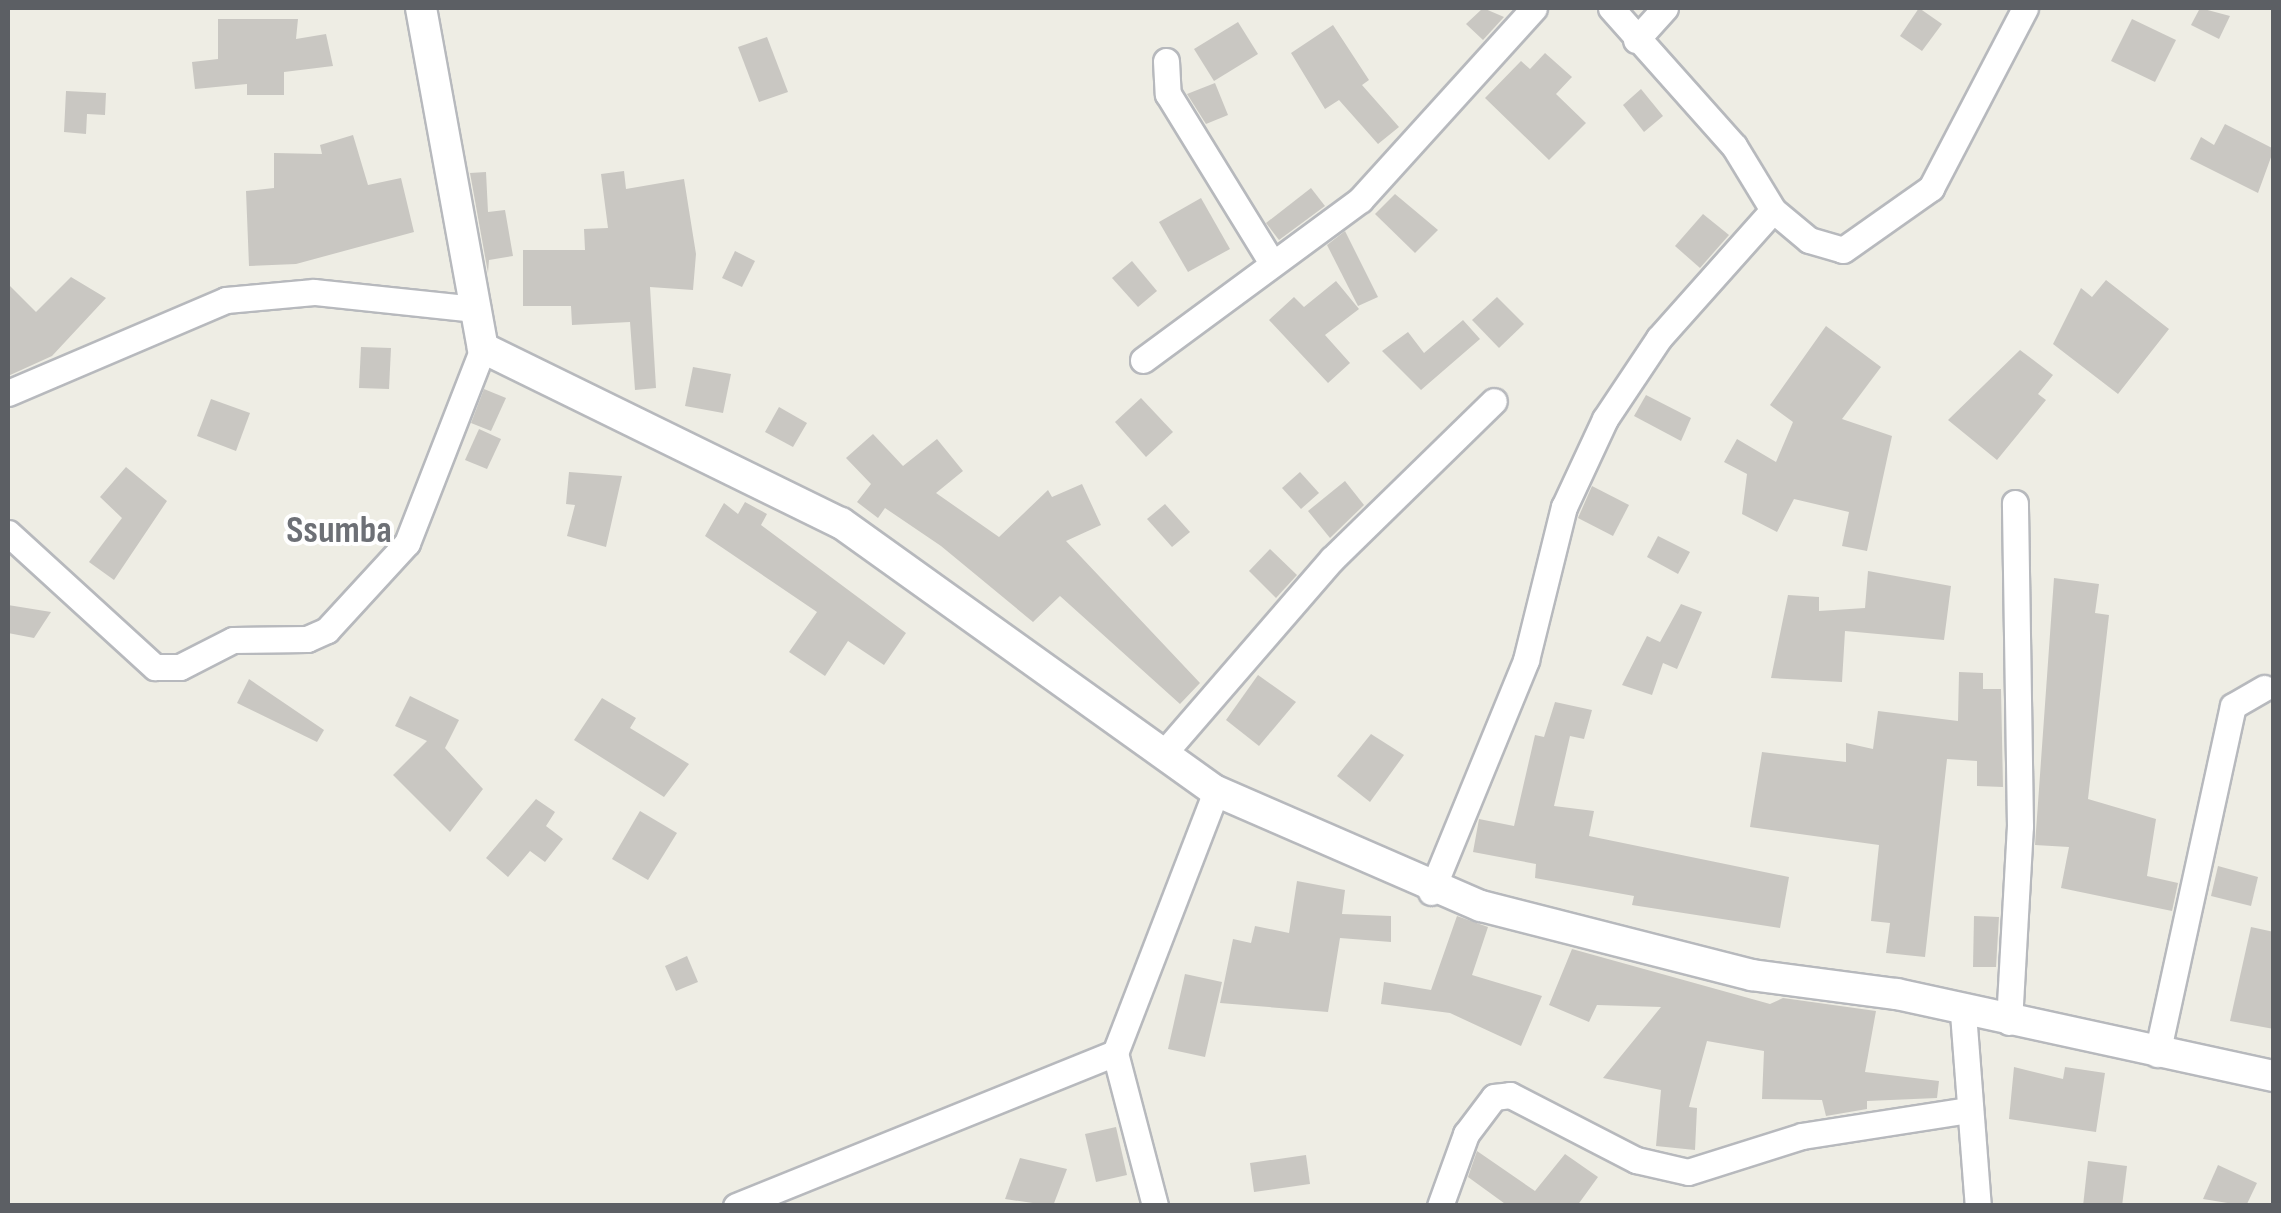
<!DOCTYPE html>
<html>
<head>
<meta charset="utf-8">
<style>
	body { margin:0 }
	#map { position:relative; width:2281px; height:1213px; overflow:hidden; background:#eeede4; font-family:"Sofia Sans Condensed",sans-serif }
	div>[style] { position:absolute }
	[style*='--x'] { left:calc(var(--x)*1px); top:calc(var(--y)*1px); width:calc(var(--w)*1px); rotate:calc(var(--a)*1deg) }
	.building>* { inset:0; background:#c9c7c2 }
	.roads { filter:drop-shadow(2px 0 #b7b9bd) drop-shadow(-2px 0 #b7b9bd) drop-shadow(0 2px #b7b9bd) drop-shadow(0 -2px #b7b9bd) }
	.minor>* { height:25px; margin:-12.5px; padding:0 12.5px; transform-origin:12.5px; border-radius:12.5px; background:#fff }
	.tertiary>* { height:30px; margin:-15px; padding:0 15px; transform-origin:15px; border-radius:15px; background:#fff }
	span { translate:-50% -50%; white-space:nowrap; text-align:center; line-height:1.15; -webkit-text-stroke:8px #fff; paint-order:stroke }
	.quarter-label { font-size:38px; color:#6d7076; font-weight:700 }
	.frame { position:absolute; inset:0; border:10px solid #5c5f64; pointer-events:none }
</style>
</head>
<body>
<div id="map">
	<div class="building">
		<div style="clip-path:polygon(1483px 8px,1504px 17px,1483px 40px,1466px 24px)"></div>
		<div style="clip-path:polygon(1919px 8px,1942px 24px,1922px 51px,1900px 36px)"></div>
		<div style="clip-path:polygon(2200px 8px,2230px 16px,2219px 39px,2191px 25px)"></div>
		<div style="clip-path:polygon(218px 19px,298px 19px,296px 39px,326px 34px,333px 66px,284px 72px,284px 95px,247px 95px,247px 84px,195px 89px,192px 62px,218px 59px)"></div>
		<div style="clip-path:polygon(2132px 19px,2176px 40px,2155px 82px,2111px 61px)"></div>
		<div style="clip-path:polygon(1238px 22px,1258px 54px,1214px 81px,1194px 49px)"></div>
		<div style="clip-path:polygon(1333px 25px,1369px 80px,1362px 85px,1399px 127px,1378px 144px,1339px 100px,1325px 109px,1291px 53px)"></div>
		<div style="clip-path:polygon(767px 37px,788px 92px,759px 102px,738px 47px)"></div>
		<div style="clip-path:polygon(1545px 53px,1572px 77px,1556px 94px,1586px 123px,1549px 160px,1485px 98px,1521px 61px,1530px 69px)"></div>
		<div style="clip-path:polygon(1215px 83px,1228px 115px,1206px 124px,1187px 94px)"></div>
		<div style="clip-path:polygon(1641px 89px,1663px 116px,1644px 132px,1623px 105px)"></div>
		<div style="clip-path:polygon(66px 91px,106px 93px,105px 115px,87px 114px,86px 134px,64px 132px)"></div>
		<div style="clip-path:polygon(2225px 124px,2274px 149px,2258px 193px,2190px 159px,2201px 137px,2214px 145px)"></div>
		<div style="clip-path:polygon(353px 135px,368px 185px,401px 178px,414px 232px,296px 264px,249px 266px,246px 191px,274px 188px,274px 153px,322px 154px,320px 145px)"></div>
		<div style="clip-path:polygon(624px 171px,626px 189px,684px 179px,696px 254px,693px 290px,650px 287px,656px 388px,635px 390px,630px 322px,572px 325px,571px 306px,523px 306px,523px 250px,585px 250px,584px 229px,608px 228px,601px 174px)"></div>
		<div style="clip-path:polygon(486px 172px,488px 212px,505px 210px,513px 256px,489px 260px,488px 273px,470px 173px)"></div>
		<div style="clip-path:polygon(1311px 188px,1325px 206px,1279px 240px,1266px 223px)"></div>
		<div style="clip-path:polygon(1395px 194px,1438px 230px,1415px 253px,1375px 214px)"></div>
		<div style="clip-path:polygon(1201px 198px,1230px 249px,1188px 272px,1159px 222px)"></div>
		<div style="clip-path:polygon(1703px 214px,1729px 235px,1700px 268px,1675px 246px)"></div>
		<div style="clip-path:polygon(1345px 231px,1378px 297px,1358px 306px,1327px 245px)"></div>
		<div style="clip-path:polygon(735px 251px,755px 261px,742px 287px,722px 278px)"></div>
		<div style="clip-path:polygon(1132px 261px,1157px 291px,1138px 307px,1112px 278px)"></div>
		<div style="clip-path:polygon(71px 277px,106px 298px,52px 356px,8px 376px,8px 284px,36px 312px)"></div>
		<div style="clip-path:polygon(2106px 280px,2169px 329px,2118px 394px,2053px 344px,2081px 288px,2092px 297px)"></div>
		<div style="clip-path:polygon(1336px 281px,1359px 309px,1325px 335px,1350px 363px,1328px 383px,1269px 320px,1294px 297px,1304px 307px)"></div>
		<div style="clip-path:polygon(1497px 297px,1524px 324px,1499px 348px,1472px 320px)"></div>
		<div style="clip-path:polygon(1463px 320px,1480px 339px,1421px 390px,1382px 351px,1408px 332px,1424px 353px)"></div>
		<div style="clip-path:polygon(1826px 326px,1881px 367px,1842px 419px,1892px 436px,1867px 551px,1842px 546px,1849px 512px,1794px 499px,1777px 532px,1742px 514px,1747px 474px,1724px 462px,1737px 439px,1776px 462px,1793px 422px,1770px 405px)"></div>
		<div style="clip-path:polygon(361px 347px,391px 348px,389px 389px,359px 388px)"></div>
		<div style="clip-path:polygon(2020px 350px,2053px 375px,2038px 394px,2046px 400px,1997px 460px,1948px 420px)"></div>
		<div style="clip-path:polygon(693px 367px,731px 374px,723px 413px,685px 406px)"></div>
		<div style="clip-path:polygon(484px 389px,506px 398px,491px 431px,471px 423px)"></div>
		<div style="clip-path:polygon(1646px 395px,1691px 418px,1681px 441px,1634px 416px)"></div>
		<div style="clip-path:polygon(1141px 398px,1173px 432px,1146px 457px,1115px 422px)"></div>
		<div style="clip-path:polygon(211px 399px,250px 413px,236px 451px,197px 436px)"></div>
		<div style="clip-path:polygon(779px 407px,807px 423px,793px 447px,765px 432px)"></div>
		<div style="clip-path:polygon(479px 429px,501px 439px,487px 469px,465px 460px)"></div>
		<div style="clip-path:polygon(873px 434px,903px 466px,937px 439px,963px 471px,936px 493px,999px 537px,1048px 490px,1052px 497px,1082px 484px,1101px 525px,1066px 541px,1200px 683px,1180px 704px,1060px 596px,1033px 622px,941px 546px,885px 508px,878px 518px,857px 502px,871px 484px,846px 458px)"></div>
		<div style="clip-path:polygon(126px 467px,167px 501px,114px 580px,89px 562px,122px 518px,100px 497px)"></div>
		<div style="clip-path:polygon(569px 472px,622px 476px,606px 547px,567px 536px,575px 505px,566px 504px)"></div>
		<div style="clip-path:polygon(1300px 472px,1319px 493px,1301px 509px,1282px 488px)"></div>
		<div style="clip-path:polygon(1345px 481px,1364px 505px,1330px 538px,1308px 511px)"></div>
		<div style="clip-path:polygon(1592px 486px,1629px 505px,1613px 536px,1578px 518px)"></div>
		<div style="clip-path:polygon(745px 502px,767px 514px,761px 525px,906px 633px,884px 665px,848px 641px,825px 676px,789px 652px,817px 612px,705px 536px,724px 503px,738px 514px)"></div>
		<div style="clip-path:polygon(1165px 504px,1190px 532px,1172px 547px,1147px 519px)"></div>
		<div style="clip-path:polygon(1658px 536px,1690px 552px,1678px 574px,1647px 557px)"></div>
		<div style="clip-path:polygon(1270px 549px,1297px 575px,1276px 598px,1249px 571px)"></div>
		<div style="clip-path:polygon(1868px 571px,1951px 586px,1944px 640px,1845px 631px,1842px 682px,1771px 678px,1788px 595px,1819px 597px,1819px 611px,1865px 608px)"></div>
		<div style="clip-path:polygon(2054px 578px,2099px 584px,2095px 613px,2109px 615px,2088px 799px,2156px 819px,2147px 876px,2178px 883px,2172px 911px,2061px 888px,2069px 847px,2035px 845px)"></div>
		<div style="clip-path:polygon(1681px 604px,1702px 612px,1677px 669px,1663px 663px,1652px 695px,1622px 685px,1647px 636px,1660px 642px)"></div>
		<div style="clip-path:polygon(8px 605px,51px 612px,34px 638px,8px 633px)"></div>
		<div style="clip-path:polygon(1959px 672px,1983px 673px,1983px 689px,2001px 689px,2003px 787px,1977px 786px,1977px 761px,1947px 759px,1925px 957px,1886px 953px,1890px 923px,1871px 921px,1879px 845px,1750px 827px,1762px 752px,1846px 762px,1846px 743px,1873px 749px,1878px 711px,1958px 721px)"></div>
		<div style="clip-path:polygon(1258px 675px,1296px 702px,1259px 746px,1226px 720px)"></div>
		<div style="clip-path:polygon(249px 679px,324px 730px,317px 742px,237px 703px)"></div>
		<div style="clip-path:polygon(410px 696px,459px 720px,445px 748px,483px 789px,450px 832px,393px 775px,427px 741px,395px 726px)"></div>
		<div style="clip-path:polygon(602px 698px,636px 718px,630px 728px,689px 764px,664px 797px,574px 740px)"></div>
		<div style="clip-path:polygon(1555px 702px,1592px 710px,1584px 739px,1570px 736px,1554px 806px,1594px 811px,1589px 836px,1789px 877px,1780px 928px,1632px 905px,1634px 896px,1535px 878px,1536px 864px,1473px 852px,1479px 819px,1514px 826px,1535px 735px,1544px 737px)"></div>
		<div style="clip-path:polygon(1371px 734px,1404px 755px,1370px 802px,1337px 776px)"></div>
		<div style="clip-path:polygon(536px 799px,555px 812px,546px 826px,563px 839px,545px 862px,530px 851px,508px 877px,486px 858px)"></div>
		<div style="clip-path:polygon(640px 811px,677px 833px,648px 880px,612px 859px)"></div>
		<div style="clip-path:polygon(2218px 866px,2258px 877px,2251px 906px,2211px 896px)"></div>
		<div style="clip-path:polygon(1297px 881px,1345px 890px,1342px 914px,1391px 916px,1391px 942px,1340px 938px,1328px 1012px,1220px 1003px,1233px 939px,1251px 943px,1255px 926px,1289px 933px)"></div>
		<div style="clip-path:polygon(1457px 916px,1488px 927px,1472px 975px,1542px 996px,1521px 1046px,1450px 1013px,1381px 1004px,1384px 982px,1431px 990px)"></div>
		<div style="clip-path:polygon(1974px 916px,1999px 917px,1996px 967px,1973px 967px)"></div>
		<div style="clip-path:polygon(2251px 927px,2274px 932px,2274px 1029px,2230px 1021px)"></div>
		<div style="clip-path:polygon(1572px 949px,1770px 1004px,1783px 998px,1876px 1011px,1865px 1072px,1939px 1081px,1937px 1098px,1867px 1101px,1867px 1109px,1826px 1116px,1822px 1100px,1762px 1099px,1764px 1051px,1707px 1041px,1689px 1107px,1697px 1108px,1695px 1150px,1656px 1146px,1661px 1090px,1603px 1078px,1661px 1007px,1597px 1005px,1589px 1022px,1549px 1005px)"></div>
		<div style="clip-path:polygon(687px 956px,698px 982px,676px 991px,665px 966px)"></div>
		<div style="clip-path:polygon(1185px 974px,1222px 982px,1205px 1057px,1168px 1049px)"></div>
		<div style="clip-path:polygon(2014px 1067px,2063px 1079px,2065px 1067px,2105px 1073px,2096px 1132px,2009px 1119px)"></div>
		<div style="clip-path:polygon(1116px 1127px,1127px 1175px,1096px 1182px,1085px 1134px)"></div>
		<div style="clip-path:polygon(1477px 1151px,1535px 1191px,1565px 1154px,1598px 1177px,1577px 1206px,1508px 1206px,1468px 1177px)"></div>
		<div style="clip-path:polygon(1306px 1155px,1310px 1184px,1254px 1192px,1250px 1163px)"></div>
		<div style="clip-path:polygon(1020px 1158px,1067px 1169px,1053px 1206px,1005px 1199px)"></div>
		<div style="clip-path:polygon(2088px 1161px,2127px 1166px,2122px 1206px,2083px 1206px)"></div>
		<div style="clip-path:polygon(2218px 1165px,2257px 1183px,2246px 1206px,2203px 1199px)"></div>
	</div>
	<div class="roads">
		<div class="minor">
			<div style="--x:1611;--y:8;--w:185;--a:48.3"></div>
			<div style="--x:1734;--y:146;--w:75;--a:58.6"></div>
			<div style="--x:1636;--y:40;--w:43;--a:-47.8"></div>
			<div style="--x:1166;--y:61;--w:33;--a:87"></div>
			<div style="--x:1168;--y:94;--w:198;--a:58.4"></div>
			<div style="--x:1143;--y:360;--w:270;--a:-36.4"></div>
			<div style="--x:1360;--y:200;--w:259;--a:-47.8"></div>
			<div style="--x:8;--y:393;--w:237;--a:-23.1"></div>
			<div style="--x:226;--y:300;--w:88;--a:-5.2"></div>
			<div style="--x:314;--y:292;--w:164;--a:6"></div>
			<div style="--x:8;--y:533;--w:199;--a:42.4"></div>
			<div style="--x:155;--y:667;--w:25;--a:0"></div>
			<div style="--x:180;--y:667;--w:59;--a:-27"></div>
			<div style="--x:233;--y:640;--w:74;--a:-0.8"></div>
			<div style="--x:307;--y:639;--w:22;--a:-24"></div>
			<div style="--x:327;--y:630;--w:118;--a:-47.4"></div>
			<div style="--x:407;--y:543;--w:209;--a:-68.7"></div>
			<div style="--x:1163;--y:754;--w:258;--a:-49.1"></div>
			<div style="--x:1332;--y:559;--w:226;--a:-44.3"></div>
			<div style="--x:1431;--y:892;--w:251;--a:-67.7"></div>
			<div style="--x:1526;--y:660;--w:158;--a:-76.1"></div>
			<div style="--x:1564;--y:507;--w:97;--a:-65"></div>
			<div style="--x:1605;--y:419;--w:97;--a:-56.3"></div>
			<div style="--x:1659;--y:338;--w:171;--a:-48.3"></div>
			<div style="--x:1773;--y:210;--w:47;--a:39.8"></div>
			<div style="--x:1809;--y:240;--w:35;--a:16"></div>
			<div style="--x:1843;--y:250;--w:108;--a:-35.2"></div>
			<div style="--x:1931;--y:188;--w:203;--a:-62.4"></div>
			<div style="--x:1963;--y:1013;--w:194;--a:85.6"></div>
			<div style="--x:2009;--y:1022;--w:196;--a:-86.8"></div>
			<div style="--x:2020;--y:826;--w:323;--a:-90.9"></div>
			<div style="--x:1115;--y:1053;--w:158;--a:75.3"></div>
			<div style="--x:2157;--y:1054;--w:356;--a:-77.7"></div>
			<div style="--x:2233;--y:706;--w:36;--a:-30"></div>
			<div style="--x:736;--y:1206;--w:409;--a:-22"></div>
			<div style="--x:1115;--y:1053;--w:281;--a:-68.9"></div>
			<div style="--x:1440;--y:1206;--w:77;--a:-70.1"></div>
			<div style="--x:1466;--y:1134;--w:46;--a:-52.9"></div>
			<div style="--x:1494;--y:1097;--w:16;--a:-7"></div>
			<div style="--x:1510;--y:1095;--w:142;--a:27.3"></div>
			<div style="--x:1636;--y:1160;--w:53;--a:13"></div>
			<div style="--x:1688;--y:1172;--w:120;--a:-17.5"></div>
			<div style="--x:1802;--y:1136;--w:168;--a:-8.9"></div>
		</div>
		<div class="tertiary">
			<div style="--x:421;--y:8;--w:346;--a:79.7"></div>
			<div style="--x:483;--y:348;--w:398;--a:26.1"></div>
			<div style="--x:841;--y:523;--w:461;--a:35.6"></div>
			<div style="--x:1216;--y:791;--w:289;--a:23.5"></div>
			<div style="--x:1481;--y:906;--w:280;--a:14.3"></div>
			<div style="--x:1752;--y:975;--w:146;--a:7.5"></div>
			<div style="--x:1897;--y:994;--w:386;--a:12.3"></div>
		</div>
	</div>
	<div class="quarter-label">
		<span style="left:339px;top:531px">Ssumba</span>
	</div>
	<div class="frame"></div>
</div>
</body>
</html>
